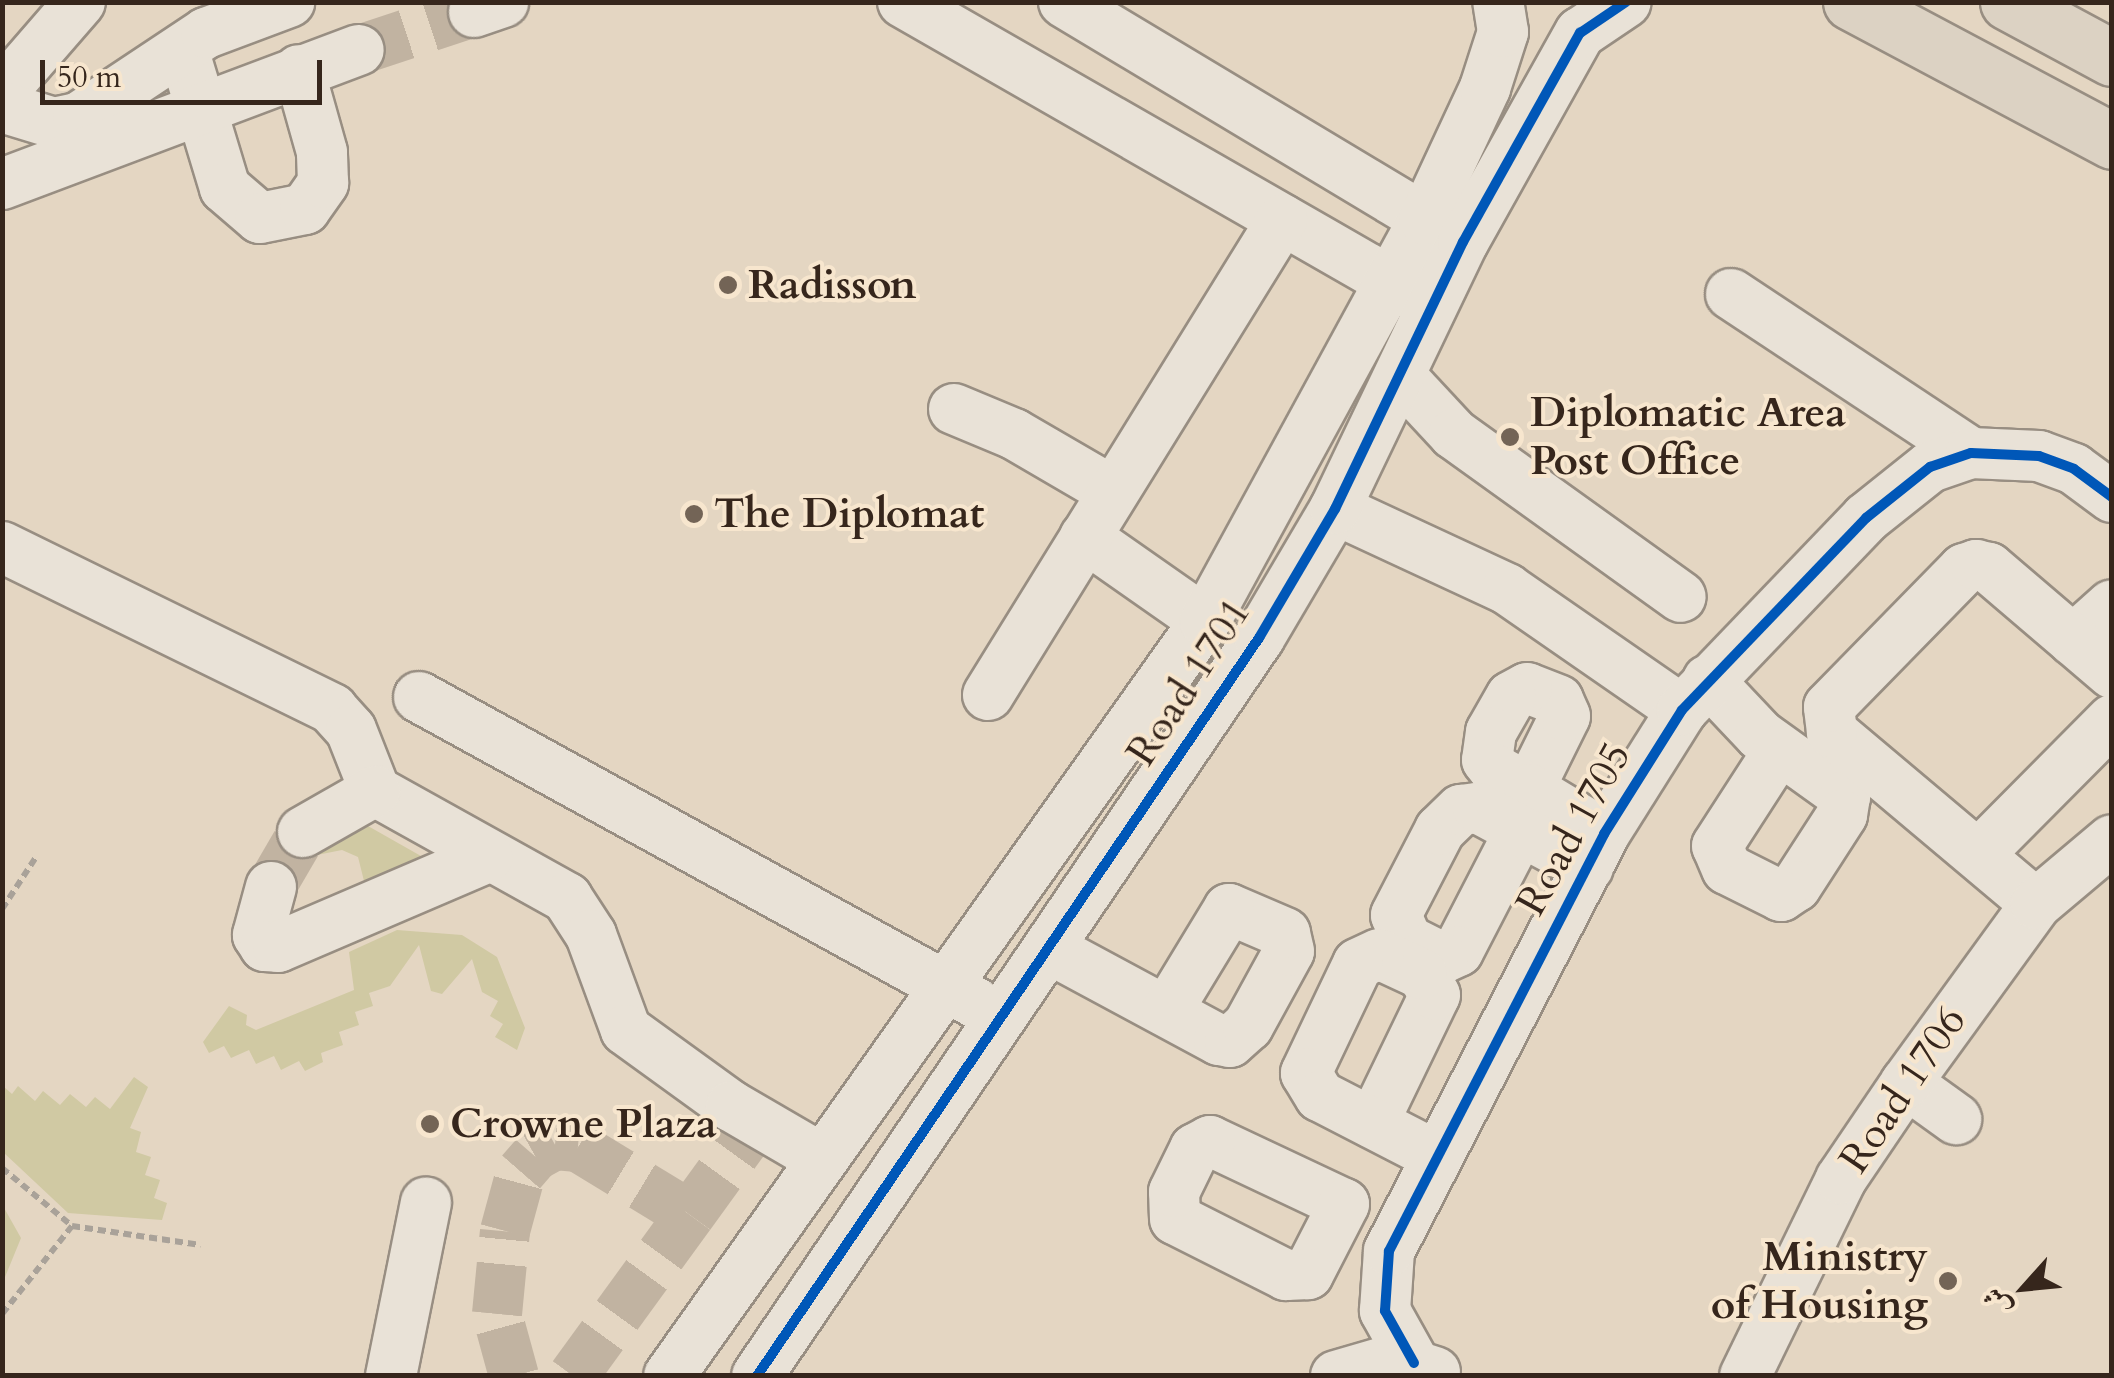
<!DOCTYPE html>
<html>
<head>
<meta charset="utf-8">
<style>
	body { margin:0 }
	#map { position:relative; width:2114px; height:1378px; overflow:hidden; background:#e4d6c2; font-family:Cardo,Amiri,serif }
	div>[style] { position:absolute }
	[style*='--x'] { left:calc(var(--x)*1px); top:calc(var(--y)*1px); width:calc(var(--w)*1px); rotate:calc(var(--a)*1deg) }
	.green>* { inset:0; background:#d0c9a3 }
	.minor-tunnel>* { height:50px; margin-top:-25px; transform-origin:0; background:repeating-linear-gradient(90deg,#c1b3a1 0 50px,transparent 0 75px) }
	.path>* { height:6px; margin-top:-3px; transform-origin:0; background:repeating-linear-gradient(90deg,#a9a299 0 8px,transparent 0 13px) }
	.roads { filter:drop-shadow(2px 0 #988e82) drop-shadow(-2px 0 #988e82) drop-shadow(0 2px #988e82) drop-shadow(0 -2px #988e82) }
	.minor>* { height:50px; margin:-25px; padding:0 25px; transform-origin:25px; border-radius:25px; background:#e9e2d7 }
	.major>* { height:55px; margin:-27.5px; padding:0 27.5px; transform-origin:27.5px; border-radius:27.5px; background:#dcd2c3 }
	.cycleway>* { height:10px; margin:-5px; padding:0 5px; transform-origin:5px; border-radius:5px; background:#0057b8 }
	.dots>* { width:28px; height:28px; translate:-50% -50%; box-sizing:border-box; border:5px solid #f7e6ce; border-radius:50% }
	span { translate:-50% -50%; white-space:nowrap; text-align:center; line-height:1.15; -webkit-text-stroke:8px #f7e6ce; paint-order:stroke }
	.poi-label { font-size:42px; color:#36261c; font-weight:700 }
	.left { translate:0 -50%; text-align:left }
	.right { translate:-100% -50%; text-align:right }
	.street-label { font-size:42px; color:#36261c }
	.frame { position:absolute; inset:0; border:5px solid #36261c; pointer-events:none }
	.north { position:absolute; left:1974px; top:1238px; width:100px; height:100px; -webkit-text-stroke:8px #f7e6ce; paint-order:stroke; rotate:243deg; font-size:28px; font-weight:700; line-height:40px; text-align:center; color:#36261c }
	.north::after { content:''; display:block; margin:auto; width:35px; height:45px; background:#36261c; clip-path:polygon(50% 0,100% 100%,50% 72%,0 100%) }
	.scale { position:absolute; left:40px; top:60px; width:282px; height:45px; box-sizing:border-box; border:5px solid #36261c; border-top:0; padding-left:12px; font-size:30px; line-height:35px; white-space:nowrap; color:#36261c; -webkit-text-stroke:8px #f7e6ce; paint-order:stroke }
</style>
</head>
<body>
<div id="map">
	<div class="green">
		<div style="clip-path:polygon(358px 824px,368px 826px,428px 860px,365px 885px,358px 857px,342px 850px,317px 855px)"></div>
		<div style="clip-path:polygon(397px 930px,462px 935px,497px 957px,525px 1028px,517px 1050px,495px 1037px,503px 1024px,490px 1016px,498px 1001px,482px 992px,472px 959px,442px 994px,431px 991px,419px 945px,390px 986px,369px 993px,373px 1006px,355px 1012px,359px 1025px,339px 1032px,343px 1045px,321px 1053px,323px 1062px,305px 1071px,299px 1061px,281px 1070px,274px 1056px,256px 1064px,249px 1050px,231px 1058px,224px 1046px,209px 1053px,203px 1042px,229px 1006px,247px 1015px,246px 1025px,256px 1030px,354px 990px,349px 952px)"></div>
		<div style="clip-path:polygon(134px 1077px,148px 1087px,130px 1128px,141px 1132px,136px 1152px,151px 1157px,145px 1175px,160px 1180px,154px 1198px,167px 1203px,162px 1220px,68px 1213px,3px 1152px,3px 1086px,12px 1094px,18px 1086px,35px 1101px,43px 1091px,60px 1105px,70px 1094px,86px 1107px,95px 1097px,110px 1109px)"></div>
		<div style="clip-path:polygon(3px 1206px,21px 1238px,3px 1282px)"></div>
	</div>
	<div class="minor-tunnel">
		<div style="--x:359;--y:50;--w:121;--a:-18.3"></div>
		<div style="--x:271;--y:887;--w:64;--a:-59.8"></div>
		<div style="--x:514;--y:1376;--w:64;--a:-105.3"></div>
		<div style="--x:497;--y:1314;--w:83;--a:-84.5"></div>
		<div style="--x:505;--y:1231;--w:61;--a:-74.8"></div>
		<div style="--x:521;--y:1172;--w:21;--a:-49"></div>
		<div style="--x:535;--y:1156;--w:23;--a:-29"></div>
		<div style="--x:555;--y:1145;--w:23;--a:5"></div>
		<div style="--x:578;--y:1147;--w:131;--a:31.3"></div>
		<div style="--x:690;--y:1215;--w:94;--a:-54.1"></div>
		<div style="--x:573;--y:1376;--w:199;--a:-54"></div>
	</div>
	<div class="path">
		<div style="--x:2;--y:909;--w:62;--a:-56.8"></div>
		<div style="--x:2;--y:1168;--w:91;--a:39.6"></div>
		<div style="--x:72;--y:1226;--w:112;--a:128.5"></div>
		<div style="--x:72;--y:1226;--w:130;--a:8.4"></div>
	</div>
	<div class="roads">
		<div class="minor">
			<div style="--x:903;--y:2;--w:595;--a:29.84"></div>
			<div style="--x:1064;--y:2;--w:450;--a:31"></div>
			<div style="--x:474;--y:12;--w:31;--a:-19"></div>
			<div style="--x:183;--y:49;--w:145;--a:73.2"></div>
			<div style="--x:225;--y:188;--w:46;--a:40.6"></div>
			<div style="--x:260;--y:218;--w:46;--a:-11.3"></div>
			<div style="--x:305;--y:209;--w:32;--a:-55"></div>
			<div style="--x:323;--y:183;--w:31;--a:-92"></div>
			<div style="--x:322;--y:152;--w:85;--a:-105.7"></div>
			<div style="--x:2;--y:92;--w:119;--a:-49.1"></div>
			<div style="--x:2;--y:107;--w:54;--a:17.1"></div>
			<div style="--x:54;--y:123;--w:25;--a:-12"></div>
			<div style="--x:78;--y:118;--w:154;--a:-33.6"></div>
			<div style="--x:206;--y:33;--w:89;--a:-20.5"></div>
			<div style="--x:2;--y:184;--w:381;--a:-20.6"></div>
			<div style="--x:1731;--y:294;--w:288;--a:33.5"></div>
			<div style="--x:1402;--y:378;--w:76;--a:47.1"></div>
			<div style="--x:1454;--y:434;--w:279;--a:35.7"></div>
			<div style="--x:954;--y:409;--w:65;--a:22.6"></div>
			<div style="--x:1014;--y:434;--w:113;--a:30.2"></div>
			<div style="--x:1335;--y:509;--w:190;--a:24.9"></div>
			<div style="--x:1507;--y:589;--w:213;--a:34.7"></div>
			<div style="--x:1085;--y:537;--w:146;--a:35"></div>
			<div style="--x:2;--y:547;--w:368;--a:26.1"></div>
			<div style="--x:332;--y:709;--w:28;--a:48"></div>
			<div style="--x:351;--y:730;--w:66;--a:68.5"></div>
			<div style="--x:375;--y:791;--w:220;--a:29.1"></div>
			<div style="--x:567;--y:898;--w:44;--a:57"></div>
			<div style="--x:591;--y:935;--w:101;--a:69.8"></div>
			<div style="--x:626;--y:1030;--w:130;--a:35.9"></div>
			<div style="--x:731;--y:1106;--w:105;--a:30.2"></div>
			<div style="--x:2073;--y:640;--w:52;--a:-41.9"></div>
			<div style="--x:1708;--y:680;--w:76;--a:46.6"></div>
			<div style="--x:1760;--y:735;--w:105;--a:35.7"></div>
			<div style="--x:1845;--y:796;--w:19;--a:99"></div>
			<div style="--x:1842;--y:815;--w:85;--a:122.9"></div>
			<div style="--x:1796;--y:886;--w:18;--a:146"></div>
			<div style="--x:1781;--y:896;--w:60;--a:-153.4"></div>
			<div style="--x:1727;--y:869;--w:25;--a:-113"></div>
			<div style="--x:1717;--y:846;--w:114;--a:-57.1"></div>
			<div style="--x:988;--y:695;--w:559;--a:-58.24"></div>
			<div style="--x:419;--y:697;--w:636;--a:28.78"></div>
			<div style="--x:1529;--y:789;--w:81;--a:-63.7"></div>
			<div style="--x:1565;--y:716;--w:17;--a:-114"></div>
			<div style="--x:1558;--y:700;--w:33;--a:-159"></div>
			<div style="--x:1527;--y:688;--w:18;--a:151"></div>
			<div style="--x:1511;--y:697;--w:40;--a:119.7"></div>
			<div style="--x:1491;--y:732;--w:28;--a:98"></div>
			<div style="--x:1487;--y:760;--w:11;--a:52"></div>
			<div style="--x:1494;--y:769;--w:40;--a:29.7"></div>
			<div style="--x:1529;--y:789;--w:87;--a:31"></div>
			<div style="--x:1520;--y:831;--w:135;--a:117.3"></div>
			<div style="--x:1458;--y:951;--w:17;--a:155"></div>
			<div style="--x:1443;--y:958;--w:40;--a:-153.4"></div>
			<div style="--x:1407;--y:940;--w:27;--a:-114"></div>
			<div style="--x:1396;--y:915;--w:96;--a:-62.6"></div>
			<div style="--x:1440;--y:830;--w:29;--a:-44"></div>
			<div style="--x:1461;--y:810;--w:17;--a:-7"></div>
			<div style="--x:1478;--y:808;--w:125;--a:28.2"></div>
			<div style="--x:303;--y:832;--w:83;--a:-29.7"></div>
			<div style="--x:1979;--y:854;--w:189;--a:-45.2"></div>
			<div style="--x:271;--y:887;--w:50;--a:105.2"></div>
			<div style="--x:258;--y:935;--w:13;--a:58"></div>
			<div style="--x:265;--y:946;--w:13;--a:4"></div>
			<div style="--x:278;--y:947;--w:228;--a:-23.2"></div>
			<div style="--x:2036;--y:904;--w:267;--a:-139.9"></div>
			<div style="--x:1832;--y:732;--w:25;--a:-97"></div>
			<div style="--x:1829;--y:707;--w:193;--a:-45.6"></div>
			<div style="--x:1964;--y:569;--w:13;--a:-18"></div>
			<div style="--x:1976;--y:565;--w:13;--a:13"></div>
			<div style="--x:1989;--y:568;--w:162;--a:40.5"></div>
			<div style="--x:1050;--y:949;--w:192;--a:28.3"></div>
			<div style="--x:1219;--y:1040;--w:11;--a:10"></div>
			<div style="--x:1230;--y:1042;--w:24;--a:-42"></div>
			<div style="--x:1248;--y:1026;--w:85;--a:-61.3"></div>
			<div style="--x:1289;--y:951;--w:18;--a:-103"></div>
			<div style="--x:1285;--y:933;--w:61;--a:-156.8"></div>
			<div style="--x:1229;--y:909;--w:119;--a:121.3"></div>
			<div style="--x:1906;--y:1083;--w:62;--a:35.8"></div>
			<div style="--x:1373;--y:1123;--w:142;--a:-64.2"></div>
			<div style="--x:1435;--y:995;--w:25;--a:-122"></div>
			<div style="--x:1422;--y:974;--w:47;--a:-155.1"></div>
			<div style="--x:1379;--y:954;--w:23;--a:155"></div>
			<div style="--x:1358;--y:964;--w:121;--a:115.5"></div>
			<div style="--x:1306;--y:1073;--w:27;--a:59"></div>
			<div style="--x:1320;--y:1096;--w:131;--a:27.3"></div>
			<div style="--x:1210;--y:1141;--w:148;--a:25.2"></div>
			<div style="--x:1344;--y:1204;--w:79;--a:117.2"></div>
			<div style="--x:1308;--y:1274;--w:22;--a:177"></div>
			<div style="--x:1286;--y:1275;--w:124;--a:-153.2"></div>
			<div style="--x:1175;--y:1219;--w:27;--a:-92"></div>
			<div style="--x:1174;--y:1192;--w:48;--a:-64"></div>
			<div style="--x:1195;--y:1149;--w:17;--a:-28"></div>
			<div style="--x:1414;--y:1363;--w:60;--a:-119.1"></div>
			<div style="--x:1385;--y:1311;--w:60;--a:-86.2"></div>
			<div style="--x:1389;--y:1251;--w:469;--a:-62.7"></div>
			<div style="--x:1604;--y:834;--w:146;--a:-57.8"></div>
			<div style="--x:1682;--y:710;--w:266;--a:-46.2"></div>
			<div style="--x:1866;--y:518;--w:82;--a:-38.6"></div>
			<div style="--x:1930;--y:467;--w:43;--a:-18.9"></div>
			<div style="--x:1971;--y:453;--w:68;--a:2.5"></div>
			<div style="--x:2039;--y:456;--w:37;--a:20"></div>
			<div style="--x:2074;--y:469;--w:47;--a:36.4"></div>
			<div style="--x:391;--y:1376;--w:177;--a:-78.6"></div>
			<div style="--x:669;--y:1376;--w:926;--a:-54.63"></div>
			<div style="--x:1205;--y:621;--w:458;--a:-61.4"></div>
			<div style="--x:1424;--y:219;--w:145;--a:-65"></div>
			<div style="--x:1485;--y:88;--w:59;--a:-72.2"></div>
			<div style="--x:1503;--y:32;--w:30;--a:-99"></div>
			<div style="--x:757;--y:1376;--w:893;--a:-55.78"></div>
			<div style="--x:1259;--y:638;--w:150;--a:-59.5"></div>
			<div style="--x:1335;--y:509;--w:296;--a:-64.4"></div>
			<div style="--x:1463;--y:242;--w:240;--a:-60.8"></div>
			<div style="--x:1580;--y:33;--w:55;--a:-34"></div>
			<div style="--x:1336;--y:1376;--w:60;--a:-16.3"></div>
			<div style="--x:1394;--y:1359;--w:43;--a:17.6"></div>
			<div style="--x:1745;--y:1376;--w:219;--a:-64"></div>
			<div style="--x:1841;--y:1179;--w:116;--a:-55.9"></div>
			<div style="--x:1906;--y:1083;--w:221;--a:-54"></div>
			<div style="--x:2036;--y:904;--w:99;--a:-40.1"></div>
		</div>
		<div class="major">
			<div style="--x:1851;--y:2;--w:296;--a:28"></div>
			<div style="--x:2008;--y:2;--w:118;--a:28.3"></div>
		</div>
	</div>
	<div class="cycleway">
		<div style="--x:1414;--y:1363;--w:60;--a:-119.1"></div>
		<div style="--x:1385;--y:1311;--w:60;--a:-86.2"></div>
		<div style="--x:1389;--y:1251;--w:469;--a:-62.7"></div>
		<div style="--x:1604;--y:834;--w:146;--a:-57.8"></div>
		<div style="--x:1682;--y:710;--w:266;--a:-46.2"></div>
		<div style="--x:1866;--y:518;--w:82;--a:-38.6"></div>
		<div style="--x:1930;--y:467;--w:43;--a:-18.9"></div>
		<div style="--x:1971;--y:453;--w:68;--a:2.5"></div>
		<div style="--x:2039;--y:456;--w:37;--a:20"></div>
		<div style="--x:2074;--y:469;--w:47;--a:36.4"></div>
		<div style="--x:757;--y:1376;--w:893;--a:-55.78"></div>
		<div style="--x:1259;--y:638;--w:150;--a:-59.5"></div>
		<div style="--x:1335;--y:509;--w:296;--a:-64.4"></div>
		<div style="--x:1463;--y:242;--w:240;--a:-60.8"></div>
		<div style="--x:1580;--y:33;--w:55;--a:-34"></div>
	</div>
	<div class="dots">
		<div style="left:728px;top:285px;background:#736456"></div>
		<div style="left:1510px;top:437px;background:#736456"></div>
		<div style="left:694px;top:514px;background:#736456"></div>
		<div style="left:430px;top:1124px;background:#736456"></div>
		<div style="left:1948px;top:1281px;background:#736456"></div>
	</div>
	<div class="poi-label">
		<span class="left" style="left:748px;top:285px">Radisson</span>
		<span class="left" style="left:1530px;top:437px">Diplomatic Area<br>Post Office</span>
		<span class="left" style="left:714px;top:514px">The Diplomat</span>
		<span class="left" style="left:450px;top:1124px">Crowne Plaza</span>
		<span class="right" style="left:1928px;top:1281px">Ministry<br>of Housing</span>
	</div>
	<div class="street-label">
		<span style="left:1189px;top:682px;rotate:-57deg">Road 1701</span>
		<span style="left:1574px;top:829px;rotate:-61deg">Road 1705</span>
		<span style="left:1903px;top:1090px;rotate:-56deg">Road 1706</span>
	</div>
	<div class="frame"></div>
	<div class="north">ش</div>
	<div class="scale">50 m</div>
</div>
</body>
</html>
